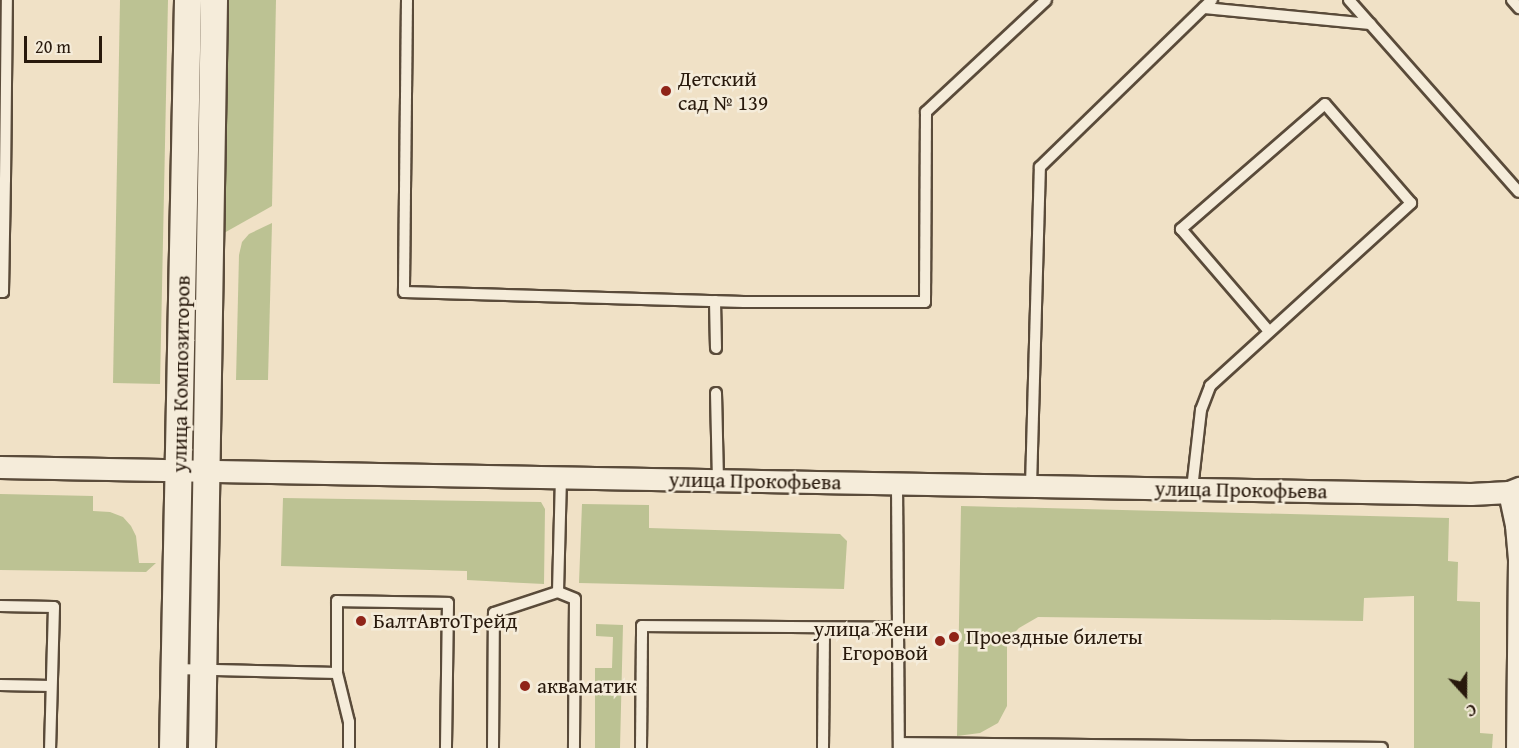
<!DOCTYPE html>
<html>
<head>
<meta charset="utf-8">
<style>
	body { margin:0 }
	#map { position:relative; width:1519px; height:748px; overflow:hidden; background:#f0e1c6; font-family:"Gentium Book Plus",serif }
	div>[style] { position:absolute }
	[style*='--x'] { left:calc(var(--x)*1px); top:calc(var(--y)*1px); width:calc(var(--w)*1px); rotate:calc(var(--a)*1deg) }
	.green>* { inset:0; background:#bcc293 }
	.roads { filter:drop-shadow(2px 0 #5a4b3a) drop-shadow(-2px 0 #5a4b3a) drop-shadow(0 2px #5a4b3a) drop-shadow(0 -2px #5a4b3a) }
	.service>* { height:10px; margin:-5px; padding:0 5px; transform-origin:5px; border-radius:5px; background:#f5ecda }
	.minor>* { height:21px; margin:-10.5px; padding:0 10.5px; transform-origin:10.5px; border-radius:10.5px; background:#f5ecda }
	.tertiary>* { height:26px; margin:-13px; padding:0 13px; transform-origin:13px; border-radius:13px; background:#f5ecda }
	.dots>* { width:16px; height:16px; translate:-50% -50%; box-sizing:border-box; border:3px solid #f5ecda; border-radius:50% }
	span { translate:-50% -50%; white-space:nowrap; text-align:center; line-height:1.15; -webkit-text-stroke:5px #f5ecda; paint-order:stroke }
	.poi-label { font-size:21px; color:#28190c }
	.left { translate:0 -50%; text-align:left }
	.right { translate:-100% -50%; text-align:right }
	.street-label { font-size:21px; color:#28190c }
	.north { position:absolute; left:1435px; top:664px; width:60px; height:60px; -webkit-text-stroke:4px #f5ecda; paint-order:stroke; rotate:159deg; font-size:16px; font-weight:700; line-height:24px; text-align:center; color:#28190c }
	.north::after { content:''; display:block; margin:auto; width:21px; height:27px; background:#28190c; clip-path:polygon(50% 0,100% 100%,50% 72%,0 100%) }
	.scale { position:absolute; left:24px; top:36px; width:78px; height:27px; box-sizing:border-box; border:3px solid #28190c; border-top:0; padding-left:8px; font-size:18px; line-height:21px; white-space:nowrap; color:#28190c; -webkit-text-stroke:4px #f5ecda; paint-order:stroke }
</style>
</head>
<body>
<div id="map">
	<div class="green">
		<div style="clip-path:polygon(120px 0,168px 0,160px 384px,113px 383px)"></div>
		<div style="clip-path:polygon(228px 0,276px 0,272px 206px,224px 233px)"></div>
		<div style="clip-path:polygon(272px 223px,268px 380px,236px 380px,239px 255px,242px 242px,249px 234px)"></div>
		<div style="clip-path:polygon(0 494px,93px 496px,93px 511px,110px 512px,123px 517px,131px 526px,136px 536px,139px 563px,156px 563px,146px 572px,0 570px)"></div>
		<div style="clip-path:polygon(283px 498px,541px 502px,545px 509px,544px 584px,467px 580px,467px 571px,281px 566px)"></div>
		<div style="clip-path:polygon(582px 504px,649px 505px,649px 528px,840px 534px,847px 541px,844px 589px,579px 583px)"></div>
		<div style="clip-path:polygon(961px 506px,1449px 518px,1448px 561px,1458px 562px,1457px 601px,1480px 602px,1480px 733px,1493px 734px,1492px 748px,1414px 748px,1414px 596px,1364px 598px,1363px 621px,1038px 617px,1019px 628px,1007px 640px,1007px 706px,998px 723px,980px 733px,957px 736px)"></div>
		<div style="clip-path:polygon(596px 624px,623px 625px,620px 748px,595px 748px,595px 668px,612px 668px,613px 637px,596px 636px)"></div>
	</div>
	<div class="roads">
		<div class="service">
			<div style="--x:407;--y:0;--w:292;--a:90.6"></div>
			<div style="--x:404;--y:292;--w:340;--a:1.7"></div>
			<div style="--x:744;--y:302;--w:181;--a:0"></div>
			<div style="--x:925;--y:302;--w:190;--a:-89.7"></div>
			<div style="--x:926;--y:112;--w:164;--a:-43"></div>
			<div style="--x:1349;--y:0;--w:256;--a:48.5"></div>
			<div style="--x:1512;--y:0;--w:11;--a:49"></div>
			<div style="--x:1204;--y:8;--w:167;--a:5.5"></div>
			<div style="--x:0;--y:292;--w:3;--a:0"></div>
			<div style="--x:3;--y:292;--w:112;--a:-89"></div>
			<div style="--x:5;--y:180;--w:180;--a:-89.4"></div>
			<div style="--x:715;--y:301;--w:47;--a:88.8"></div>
			<div style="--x:716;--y:393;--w:87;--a:88.7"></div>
			<div style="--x:561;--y:477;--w:115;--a:91.5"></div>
			<div style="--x:558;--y:592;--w:18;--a:22"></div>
			<div style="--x:575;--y:599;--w:149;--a:90.4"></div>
			<div style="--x:897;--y:484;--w:264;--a:89.6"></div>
			<div style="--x:1031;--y:486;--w:319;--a:-88.4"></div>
			<div style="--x:1040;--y:167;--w:240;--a:-44.2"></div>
			<div style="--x:1192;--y:489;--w:80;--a:-83.5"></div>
			<div style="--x:1201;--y:410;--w:26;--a:-69"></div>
			<div style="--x:1210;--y:386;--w:272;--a:-42.3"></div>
			<div style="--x:1411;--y:203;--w:131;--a:-131"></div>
			<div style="--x:1325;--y:104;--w:191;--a:139"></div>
			<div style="--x:1181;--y:229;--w:133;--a:49.3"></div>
			<div style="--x:0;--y:606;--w:54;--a:1.1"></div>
			<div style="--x:54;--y:607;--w:141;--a:91.6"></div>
			<div style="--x:175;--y:669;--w:162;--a:1.4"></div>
			<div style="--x:0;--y:685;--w:51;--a:1.1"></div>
			<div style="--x:899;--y:743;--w:483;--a:0.6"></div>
			<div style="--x:349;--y:748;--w:26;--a:-90"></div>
			<div style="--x:349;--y:722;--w:50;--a:-103.8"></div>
			<div style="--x:337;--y:673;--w:72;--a:-90"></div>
			<div style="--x:337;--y:601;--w:111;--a:1"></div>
			<div style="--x:448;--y:603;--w:145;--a:90.8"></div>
			<div style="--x:493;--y:748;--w:135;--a:-89.6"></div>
			<div style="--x:494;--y:613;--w:67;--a:-18.2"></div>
			<div style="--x:641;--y:748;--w:122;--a:-89.5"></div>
			<div style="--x:642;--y:626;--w:256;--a:0.4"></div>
			<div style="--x:823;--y:748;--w:120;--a:-89.5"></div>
		</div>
		<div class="minor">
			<div style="--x:0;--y:467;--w:1471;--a:1.05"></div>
			<div style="--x:1471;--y:494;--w:38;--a:-3"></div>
			<div style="--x:1509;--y:492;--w:11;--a:-22"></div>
			<div style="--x:1509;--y:492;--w:34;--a:78"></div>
			<div style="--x:1516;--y:525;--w:35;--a:85"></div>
			<div style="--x:1519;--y:560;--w:188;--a:90.6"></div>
		</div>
		<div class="tertiary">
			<div style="--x:173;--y:748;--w:748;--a:-88.85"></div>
			<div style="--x:202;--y:748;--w:748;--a:-89.08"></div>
		</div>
	</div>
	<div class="dots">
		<div style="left:666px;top:91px;background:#8f2418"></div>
		<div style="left:361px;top:621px;background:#8f2418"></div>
		<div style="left:954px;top:637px;background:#8f2418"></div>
		<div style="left:940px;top:641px;background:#8f2418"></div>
		<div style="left:525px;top:686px;background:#8f2418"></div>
	</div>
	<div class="poi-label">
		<span class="left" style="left:678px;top:91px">Детский<br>сад № 139</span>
		<span class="left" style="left:373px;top:621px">БалтАвтоТрейд</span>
		<span class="right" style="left:928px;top:641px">улица Жени<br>Егоровой</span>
		<span class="left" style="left:966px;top:637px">Проездные билеты</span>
		<span class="left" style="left:537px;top:686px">акваматик</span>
	</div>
	<div class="street-label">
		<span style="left:181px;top:374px;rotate:-89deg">улица Композиторов</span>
		<span style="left:755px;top:481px;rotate:1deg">улица Прокофьева</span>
		<span style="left:1241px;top:490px;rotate:1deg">улица Прокофьева</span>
	</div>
	<div class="north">С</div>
	<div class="scale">20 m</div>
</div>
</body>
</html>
